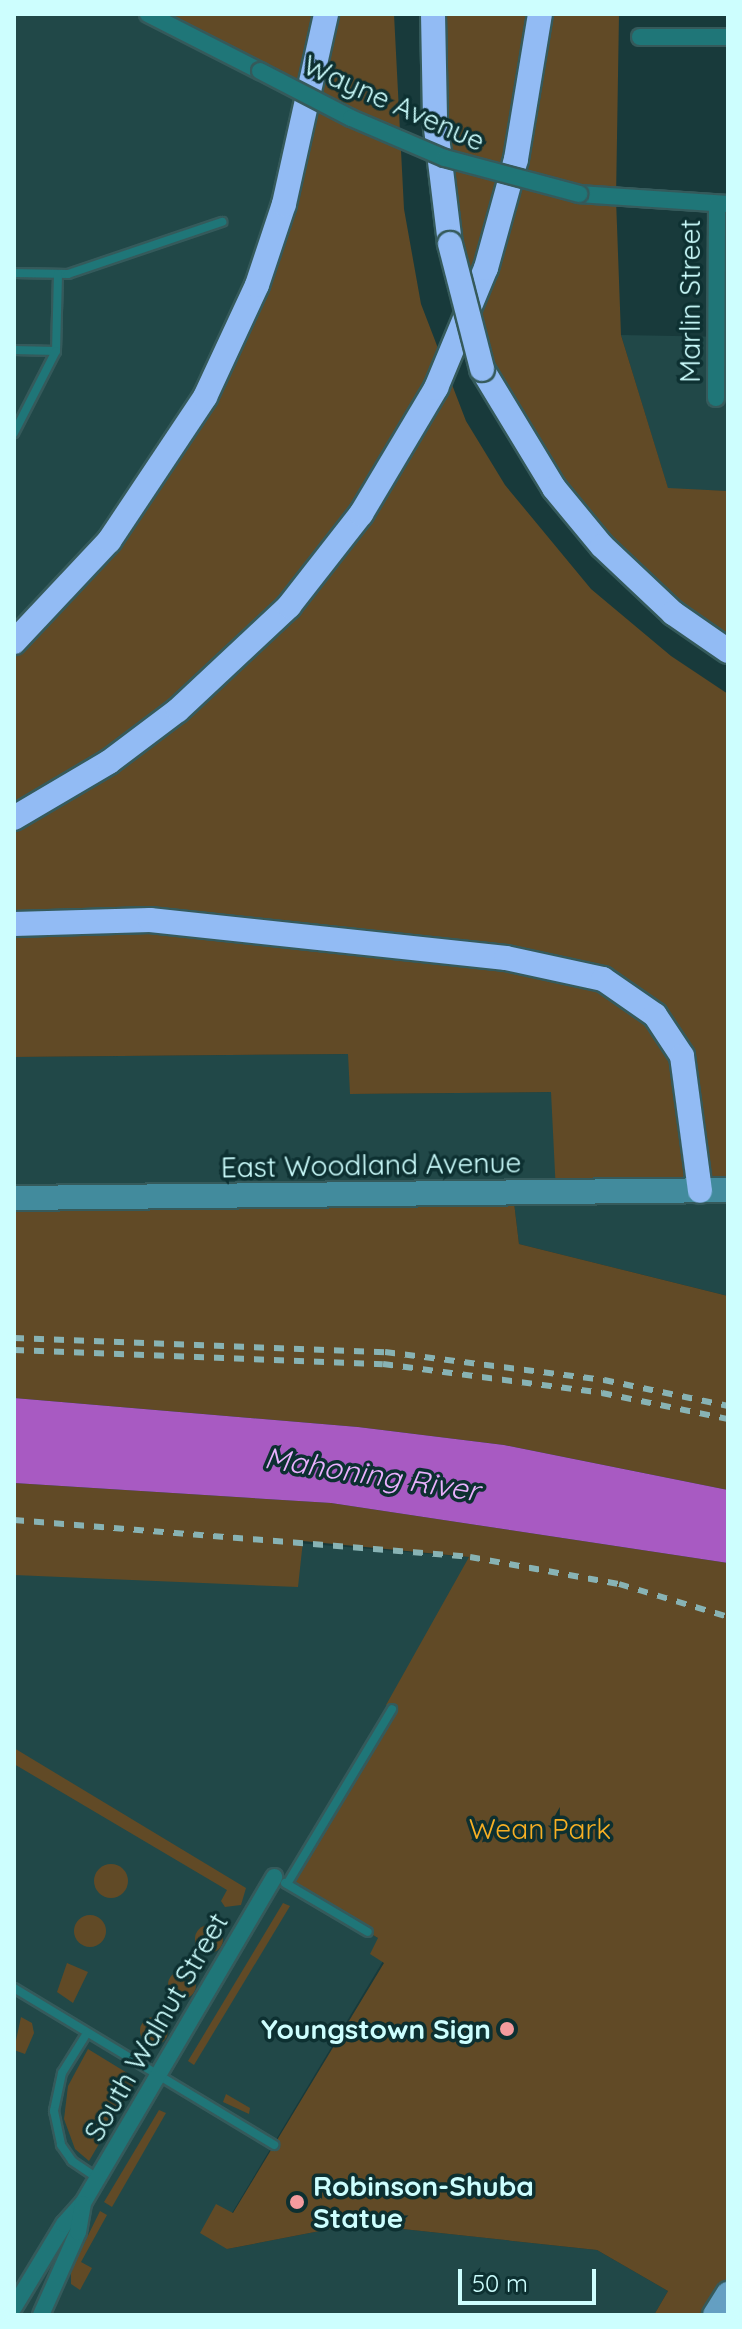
<!DOCTYPE html>
<html>
<head>
<meta charset="utf-8">
<style>
	body { margin:0 }
	#map { position:relative; width:742px; height:2329px; overflow:hidden; background:#183a3b; font-family:Quicksand,sans-serif }
	div>[style] { position:absolute }
	[style*='--x'] { left:calc(var(--x)*1px); top:calc(var(--y)*1px); width:calc(var(--w)*1px); rotate:calc(var(--a)*1deg) }
	.built>* { inset:0; background:#214848 }
	.green>* { inset:0; background:#614a26 }
	.round { border-radius:50% }
	.water>* { inset:0; background:#a85ac2 }
	.roads { filter:drop-shadow(2px 0 #355a5b) drop-shadow(-2px 0 #355a5b) drop-shadow(0 2px #355a5b) drop-shadow(0 -2px #355a5b) }
	.lane>* { height:8px; margin:-4px; padding:0 4px; transform-origin:4px; border-radius:4px; background:#1f7678 }
	.street>* { height:16px; margin:-8px; padding:0 8px; transform-origin:8px; border-radius:8px; background:#1f7678 }
	.secondary>* { height:24px; margin:-12px; padding:0 12px; transform-origin:12px; border-radius:12px; background:#428b9d }
	.primary>* { height:24px; margin:-12px; padding:0 12px; transform-origin:12px; border-radius:12px; background:#649fc2 }
	.highway>* { height:24px; margin:-12px; padding:0 12px; transform-origin:12px; border-radius:12px; background:#92bbf4 }
	.rail>* { height:6px; margin-top:-3px; transform-origin:0; background:repeating-linear-gradient(90deg,#88b3b4 0 10px,transparent 0 20px) }
	.bridges { filter:drop-shadow(2px 0 #355a5b) drop-shadow(-2px 0 #355a5b) drop-shadow(0 2px #355a5b) drop-shadow(0 -2px #355a5b) }
	.street-bridge>* { height:16px; margin:-8px; padding:0 8px; transform-origin:8px; border-radius:8px; background:#1f7678 }
	.highway-bridge>* { height:24px; margin:-12px; padding:0 12px; transform-origin:12px; border-radius:12px; background:#92bbf4 }
	.dots>* { width:22px; height:22px; translate:-50% -50%; box-sizing:border-box; border:4px solid #0d3031; border-radius:50% }
	span { translate:-50% -50%; white-space:nowrap; text-align:center; line-height:1.15; -webkit-text-stroke:7px #0d3031; paint-order:stroke }
	.street-label { font-size:28px; color:#cdfefe }
	.park-label { font-size:28px; color:#f7af24 }
	.poi-label { font-size:28px; color:#cdfefe; font-weight:700 }
	.right { translate:-100% -50%; text-align:right }
	.left { translate:0 -50%; text-align:left }
	.water-label { font-size:30px; color:#eab1fe; font-style:italic }
	.frame { position:absolute; inset:0; border:16px solid #cdfefe; pointer-events:none }
	.scale { position:absolute; left:458px; top:2269px; width:138px; height:36px; box-sizing:border-box; border:4px solid #cdfefe; border-top:0; padding-left:10px; font-size:24px; line-height:28px; white-space:nowrap; color:#cdfefe; -webkit-text-stroke:6px #0d3031; paint-order:stroke }
</style>
</head>
<body>
<div id="map">
	<div class="built">
		<div style="clip-path:polygon(14px 14px,148px 14px,311px 98px,305px 128px,195px 415px,14px 642px)"></div>
		<div style="clip-path:polygon(621px 335px,728px 337px,728px 491px,668px 489px)"></div>
		<div style="clip-path:polygon(349px 1054px,351px 1094px,552px 1092px,728px 1190px,728px 1296px,519px 1244px,513px 1194px,14px 1198px,14px 1057px)"></div>
		<div style="clip-path:polygon(14px 1520px,470px 1557px,387px 1705px,392px 1709px,287px 1885px,392px 1946px,232px 2213px,227px 2249px,356px 2224px,597px 2250px,668px 2291px,654px 2315px,14px 2315px)"></div>
	</div>
	<div class="green">
		<div style="clip-path:polygon(149px 14px,394px 14px,404px 209px,421px 304px,466px 421px,505px 485px,591px 589px,671px 656px,728px 694px,728px 1190px,556px 1193px,551px 1092px,350px 1094px,348px 1054px,14px 1057px,14px 642px,53px 605px,205px 397px,311px 98px)"></div>
		<div style="clip-path:polygon(433px 14px,619px 14px,616px 199px,621px 335px,668px 488px,728px 491px,728px 651px,602px 546px,482px 369px,450px 244px)"></div>
		<div style="clip-path:polygon(513px 1194px,519px 1244px,728px 1296px,728px 1490px,504px 1445px,358px 1427px,14px 1398px,14px 1198px)"></div>
		<div style="clip-path:polygon(14px 1483px,331px 1503px,728px 1563px,728px 2315px,654px 2315px,668px 2291px,597px 2250px,356px 2224px,227px 2249px,200px 2233px,216px 2204px,233px 2213px,384px 1963px,370px 1954px,378px 1938px,287px 1884px,391px 1708px,386px 1705px,469px 1557px,303px 1541px,298px 1587px,14px 1575px)"></div>
		<div style="clip-path:polygon(14px 1748px,246px 1888px,241px 1905px,225px 1907px,221px 1901px,227px 1890px,14px 1764px)"></div>
		<div class="round" style="left:94px;top:1864px;width:34px;height:34px"></div>
		<div style="clip-path:polygon(283px 1903px,290px 1906px,194px 2065px,188px 2061px)"></div>
		<div class="round" style="left:74px;top:1915px;width:32px;height:32px"></div>
		<div class="round" style="left:195px;top:1925px;width:28px;height:28px"></div>
		<div style="clip-path:polygon(67px 1963px,88px 1972px,73px 2003px,57px 1992px)"></div>
		<div class="round" style="left:168px;top:1971px;width:28px;height:28px"></div>
		<div style="clip-path:polygon(21px 2017px,32px 2023px,34px 2033px,25px 2054px,14px 2050px)"></div>
		<div class="round" style="left:140px;top:2017px;width:28px;height:28px"></div>
		<div style="clip-path:polygon(88px 2049px,137px 2079px,89px 2161px,75px 2149px,64px 2119px,68px 2086px)"></div>
		<div style="clip-path:polygon(226px 2094px,250px 2108px,249px 2114px,223px 2102px)"></div>
		<div style="clip-path:polygon(159px 2110px,166px 2113px,112px 2207px,104px 2202px)"></div>
		<div style="clip-path:polygon(100px 2211px,107px 2215px,81px 2262px,92px 2268px,80px 2290px,71px 2284px,71px 2270px)"></div>
	</div>
	<div class="water">
		<div style="clip-path:polygon(14px 1398px,358px 1427px,504px 1445px,728px 1490px,728px 1563px,331px 1503px,14px 1483px)"></div>
	</div>
	<div class="roads">
		<div class="lane">
			<div style="--x:14;--y:273;--w:54;--a:1.1"></div>
			<div style="--x:68;--y:274;--w:163;--a:-18.7"></div>
			<div style="--x:14;--y:350;--w:42;--a:1.4"></div>
			<div style="--x:56;--y:351;--w:77;--a:-88.5"></div>
			<div style="--x:14;--y:433;--w:92;--a:-62.9"></div>
			<div style="--x:285;--y:1883;--w:96;--a:30.6"></div>
			<div style="--x:287;--y:1884;--w:204;--a:-59"></div>
			<div style="--x:14;--y:1988;--w:304;--a:31.1"></div>
			<div style="--x:87;--y:2033;--w:47;--a:122"></div>
			<div style="--x:62;--y:2073;--w:39;--a:102"></div>
			<div style="--x:54;--y:2111;--w:35;--a:78"></div>
			<div style="--x:61;--y:2145;--w:19;--a:55"></div>
			<div style="--x:72;--y:2161;--w:30;--a:34"></div>
		</div>
		<div class="street">
			<div style="--x:148;--y:14;--w:126;--a:27"></div>
			<div style="--x:640;--y:37;--w:88;--a:0"></div>
			<div style="--x:579;--y:194;--w:149;--a:3.8"></div>
			<div style="--x:716;--y:398;--w:194;--a:-89.7"></div>
			<div style="--x:14;--y:2307;--w:97;--a:-58.9"></div>
			<div style="--x:64;--y:2224;--w:28;--a:-48"></div>
			<div style="--x:83;--y:2203;--w:378;--a:-59.6"></div>
			<div style="--x:41;--y:2315;--w:91;--a:-66"></div>
			<div style="--x:78;--y:2232;--w:28;--a:-80"></div>
		</div>
		<div class="secondary">
			<div style="--x:14;--y:1198;--w:714;--a:-0.64"></div>
		</div>
		<div class="primary">
			<div style="--x:715;--y:2315;--w:25;--a:-58"></div>
		</div>
		<div class="highway">
			<div style="--x:433;--y:14;--w:106;--a:88.9"></div>
			<div style="--x:435;--y:120;--w:125;--a:83.1"></div>
			<div style="--x:482;--y:369;--w:139;--a:58.8"></div>
			<div style="--x:554;--y:488;--w:75;--a:50.4"></div>
			<div style="--x:602;--y:546;--w:98;--a:43.3"></div>
			<div style="--x:673;--y:613;--w:67;--a:34.6"></div>
			<div style="--x:14;--y:642;--w:139;--a:-46.8"></div>
			<div style="--x:109;--y:541;--w:173;--a:-56.3"></div>
			<div style="--x:205;--y:397;--w:123;--a:-65.1"></div>
			<div style="--x:257;--y:285;--w:85;--a:-71.6"></div>
			<div style="--x:284;--y:204;--w:195;--a:-77.5"></div>
			<div style="--x:14;--y:818;--w:110;--a:-30.5"></div>
			<div style="--x:109;--y:762;--w:86;--a:-37"></div>
			<div style="--x:178;--y:710;--w:152;--a:-43.1"></div>
			<div style="--x:289;--y:606;--w:117;--a:-52"></div>
			<div style="--x:361;--y:514;--w:147;--a:-59.2"></div>
			<div style="--x:436;--y:388;--w:130;--a:-67.4"></div>
			<div style="--x:486;--y:268;--w:113;--a:-74.6"></div>
			<div style="--x:516;--y:159;--w:147;--a:-80.6"></div>
			<div style="--x:14;--y:924;--w:136;--a:-1.7"></div>
			<div style="--x:150;--y:920;--w:358;--a:6.1"></div>
			<div style="--x:506;--y:958;--w:99;--a:12.2"></div>
			<div style="--x:603;--y:979;--w:63;--a:34.7"></div>
			<div style="--x:655;--y:1015;--w:49;--a:56.6"></div>
			<div style="--x:682;--y:1056;--w:136;--a:82.4"></div>
		</div>
	</div>
	<div class="rail">
		<div style="--x:14;--y:1338;--w:371;--a:2.2"></div>
		<div style="--x:385;--y:1352;--w:221;--a:7.3"></div>
		<div style="--x:604;--y:1380;--w:127;--a:11.8"></div>
		<div style="--x:14;--y:1350;--w:369;--a:2.2"></div>
		<div style="--x:383;--y:1364;--w:221;--a:7.5"></div>
		<div style="--x:602;--y:1393;--w:129;--a:11.7"></div>
		<div style="--x:14;--y:1520;--w:457;--a:4.6"></div>
		<div style="--x:470;--y:1557;--w:151;--a:10.3"></div>
		<div style="--x:619;--y:1584;--w:114;--a:16.8"></div>
	</div>
	<div class="bridges">
		<div class="street-bridge">
			<div style="--x:260;--y:71;--w:102;--a:27.3"></div>
			<div style="--x:351;--y:118;--w:102;--a:23.1"></div>
			<div style="--x:445;--y:158;--w:139;--a:15"></div>
		</div>
		<div class="highway-bridge">
			<div style="--x:450;--y:244;--w:129;--a:75.6"></div>
		</div>
	</div>
	<div class="dots">
		<div style="left:507px;top:2029px;background:#f59b9e"></div>
		<div style="left:297px;top:2202px;background:#f59b9e"></div>
	</div>
	<div class="street-label">
		<span style="left:394px;top:103px;rotate:24deg">Wayne Avenue</span>
		<span style="left:690px;top:301px;rotate:-90deg">Marlin Street</span>
		<span style="left:371px;top:1165px;rotate:-1deg">East Woodland Avenue</span>
		<span style="left:156px;top:2027px;rotate:-60deg">South Walnut Street</span>
	</div>
	<div class="park-label">
		<span style="left:540px;top:1829px">Wean Park</span>
	</div>
	<div class="poi-label">
		<span class="right" style="left:491px;top:2029px">Youngstown Sign</span>
		<span class="left" style="left:313px;top:2202px">Robinson-Shuba<br>Statue</span>
	</div>
	<div class="water-label">
		<span style="left:372px;top:1474px;rotate:9deg">Mahoning River</span>
	</div>
	<div class="frame"></div>
	<div class="scale">50 m</div>
</div>
</body>
</html>
